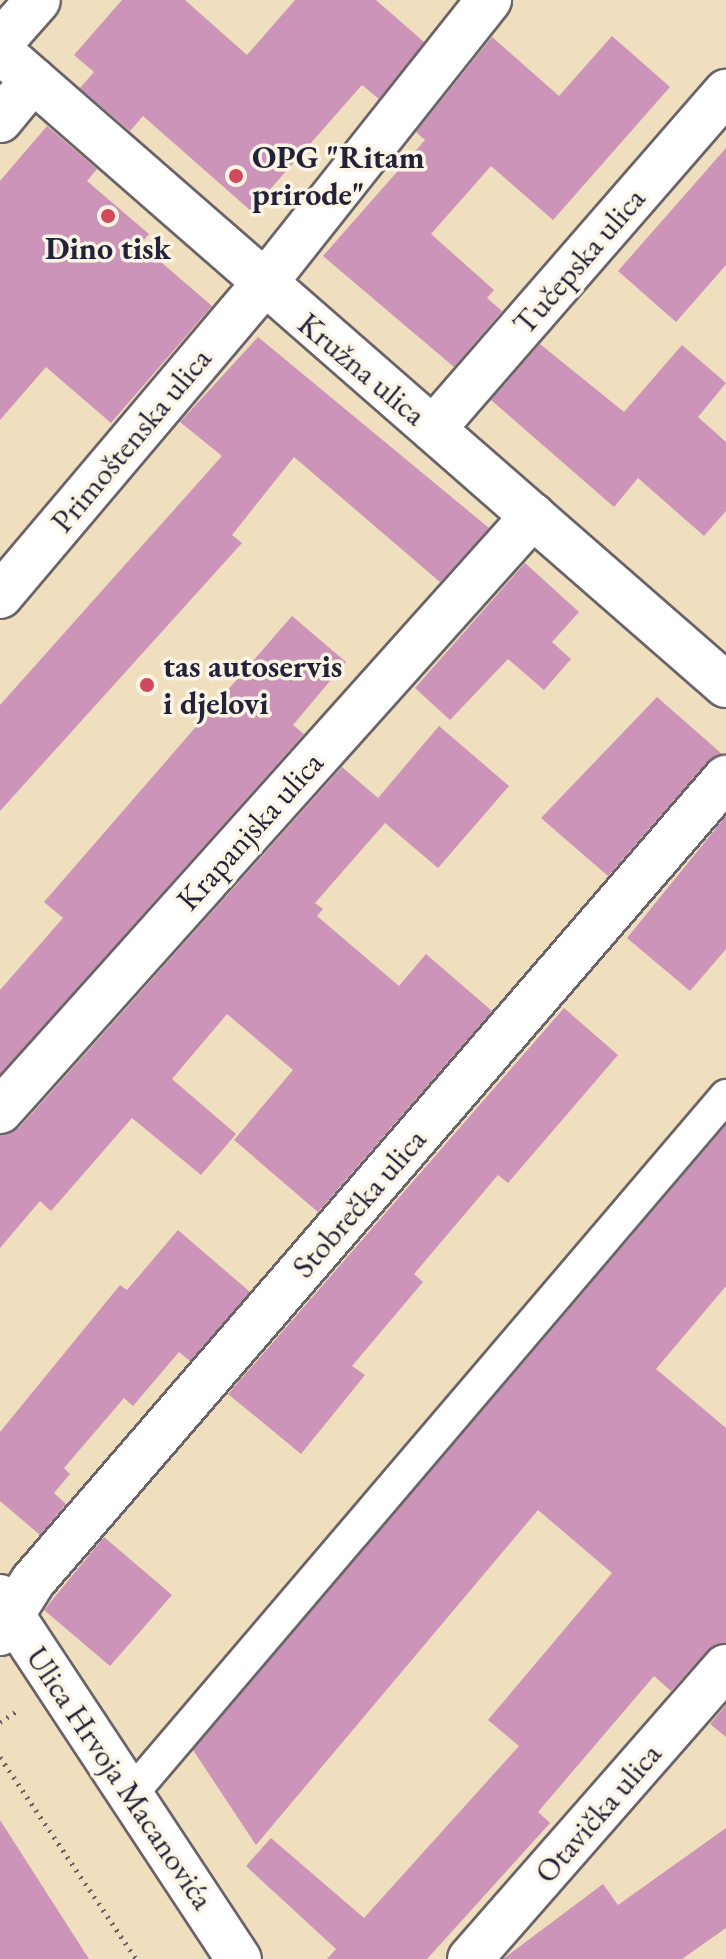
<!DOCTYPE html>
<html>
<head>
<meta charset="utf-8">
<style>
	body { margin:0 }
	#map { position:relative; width:726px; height:1959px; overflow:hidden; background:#efdfbe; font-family:"EB Garamond",serif }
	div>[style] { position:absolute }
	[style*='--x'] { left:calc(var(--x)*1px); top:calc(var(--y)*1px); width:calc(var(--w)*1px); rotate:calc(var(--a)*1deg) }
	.building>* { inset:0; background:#cc94b9 }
	.path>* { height:5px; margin-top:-2.5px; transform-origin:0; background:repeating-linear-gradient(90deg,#6a6469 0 2px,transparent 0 8px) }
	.roads { filter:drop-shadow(2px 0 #6a6469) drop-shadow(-2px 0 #6a6469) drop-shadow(0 2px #6a6469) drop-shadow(0 -2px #6a6469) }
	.lane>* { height:32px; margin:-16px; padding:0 16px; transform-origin:16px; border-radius:16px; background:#fff }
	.street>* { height:44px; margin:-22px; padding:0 22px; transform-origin:22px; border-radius:22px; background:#fff }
	.dots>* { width:22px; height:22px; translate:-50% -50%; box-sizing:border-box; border:4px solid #fcf5e5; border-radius:50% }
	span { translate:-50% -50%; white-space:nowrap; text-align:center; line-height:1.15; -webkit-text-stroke:7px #fcf5e5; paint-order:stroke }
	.poi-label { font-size:32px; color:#22223b; font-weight:700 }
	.left { translate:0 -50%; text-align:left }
	.street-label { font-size:32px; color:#22223b }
</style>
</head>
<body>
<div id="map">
	<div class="building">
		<div style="clip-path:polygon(122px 0,185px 0,247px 55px,295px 0,376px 0,424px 42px,379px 99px,362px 85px,251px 211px,143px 116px,130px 131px,80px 88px,94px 72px,74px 55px)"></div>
		<div style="clip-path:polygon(612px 36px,670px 87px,553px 220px,491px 166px,431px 234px,494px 290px,487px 298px,502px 311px,454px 367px,323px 256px,425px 140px,416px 132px,492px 37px,559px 96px)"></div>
		<div style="clip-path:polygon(47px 126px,97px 169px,87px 181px,149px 234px,140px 244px,212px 306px,111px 423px,46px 367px,0 420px,0 181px)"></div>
		<div style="clip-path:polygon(726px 148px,726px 265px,676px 322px,618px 271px)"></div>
		<div style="clip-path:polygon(258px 337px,489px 528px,440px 582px,294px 457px,232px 535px,242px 543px,0 811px,0 705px,222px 456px,180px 422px)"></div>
		<div style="clip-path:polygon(540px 344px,624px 412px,682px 345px,726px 383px,698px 417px,726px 442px,726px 511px,704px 536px,638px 478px,614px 507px,491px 400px)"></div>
		<div style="clip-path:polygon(525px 563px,579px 612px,552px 642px,571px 659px,544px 690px,508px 659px,450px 720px,415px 688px)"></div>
		<div style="clip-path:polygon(292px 616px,346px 662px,293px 725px,304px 734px,0 1074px,0 990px,63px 918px,44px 902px)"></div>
		<div style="clip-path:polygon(657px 697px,722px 754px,707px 762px,608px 876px,541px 818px)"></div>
		<div style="clip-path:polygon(439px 726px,509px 786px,438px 868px,385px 823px,315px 903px,323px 909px,317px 916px,399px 986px,426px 954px,492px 1011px,318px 1212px,234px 1140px,293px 1070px,227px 1014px,172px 1079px,236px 1134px,201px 1175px,132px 1118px,51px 1211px,40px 1201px,0 1248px,0 1135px,19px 1128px,342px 767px,378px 798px)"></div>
		<div style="clip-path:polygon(726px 816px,726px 949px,690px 991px,627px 938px)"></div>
		<div style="clip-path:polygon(564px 1008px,618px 1055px,508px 1183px,498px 1175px,414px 1274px,423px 1282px,352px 1366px,365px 1375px,301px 1454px,228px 1394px)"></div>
		<div style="clip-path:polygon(726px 1125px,726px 1286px,656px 1369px,726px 1428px,726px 1643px,707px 1651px,671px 1691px,654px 1676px,538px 1812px,550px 1823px,427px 1959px,327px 1959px,336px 1949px,246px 1866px,271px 1838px,364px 1918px,519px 1746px,488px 1720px,612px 1573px,538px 1510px,256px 1845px,193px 1750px)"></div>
		<div style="clip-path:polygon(178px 1230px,250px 1292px,190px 1361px,179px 1352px,133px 1406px,124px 1398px,64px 1468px,70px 1474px,54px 1493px,66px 1504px,40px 1535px,0 1501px,0 1432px,120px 1285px,127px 1290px)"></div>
		<div style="clip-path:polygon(104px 1537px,172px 1595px,110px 1666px,44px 1610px)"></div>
		<div style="clip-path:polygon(726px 1705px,726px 1737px,710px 1724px)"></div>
		<div style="clip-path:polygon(0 1820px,89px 1959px,0 1959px)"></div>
		<div style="clip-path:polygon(726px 1828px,726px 1928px,682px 1959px,503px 1959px,603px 1884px,618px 1905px)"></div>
	</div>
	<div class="path">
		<div style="--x:0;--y:1722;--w:20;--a:-33"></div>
		<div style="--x:0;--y:1757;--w:244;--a:56"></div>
	</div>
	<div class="roads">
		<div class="lane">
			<div style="--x:132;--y:1793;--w:916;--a:-49.56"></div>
		</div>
		<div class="street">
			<div style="--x:0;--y:43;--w:57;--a:-48.5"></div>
			<div style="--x:0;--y:51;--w:964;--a:41.13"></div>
			<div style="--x:0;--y:120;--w:52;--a:-50.5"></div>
			<div style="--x:433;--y:429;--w:447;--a:-49"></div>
			<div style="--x:0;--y:596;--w:407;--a:-49.8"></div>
			<div style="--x:263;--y:285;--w:364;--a:-51.6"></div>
			<div style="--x:0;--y:1111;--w:799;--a:-48.15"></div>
			<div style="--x:0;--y:1597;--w:434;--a:56.6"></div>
			<div style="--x:0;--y:1633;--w:62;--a:-57.6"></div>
			<div style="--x:33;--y:1581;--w:1061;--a:-49.21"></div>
			<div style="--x:470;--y:1959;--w:388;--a:-48.8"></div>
		</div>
	</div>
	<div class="dots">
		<div style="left:236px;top:176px;background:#d1495b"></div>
		<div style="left:108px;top:216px;background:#d1495b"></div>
		<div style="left:147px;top:685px;background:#d1495b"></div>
	</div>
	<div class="poi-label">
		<span class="left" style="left:252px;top:176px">OPG "Ritam<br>prirode"</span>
		<span style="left:108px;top:248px">Dino tisk</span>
		<span class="left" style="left:163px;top:685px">tas autoservis<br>i djelovi</span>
	</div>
	<div class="street-label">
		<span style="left:579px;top:261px;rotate:-49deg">Tučepska ulica</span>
		<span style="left:362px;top:369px;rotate:40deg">Kružna ulica</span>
		<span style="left:131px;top:440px;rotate:-50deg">Primoštenska ulica</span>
		<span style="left:250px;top:831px;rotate:-48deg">Krapanjska ulica</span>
		<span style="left:359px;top:1203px;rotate:-49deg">Stobrečka ulica</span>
		<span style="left:120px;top:1778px;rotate:56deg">Ulica Hrvoja Macanovića</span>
		<span style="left:598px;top:1813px;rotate:-49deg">Otavička ulica</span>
	</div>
</div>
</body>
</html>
